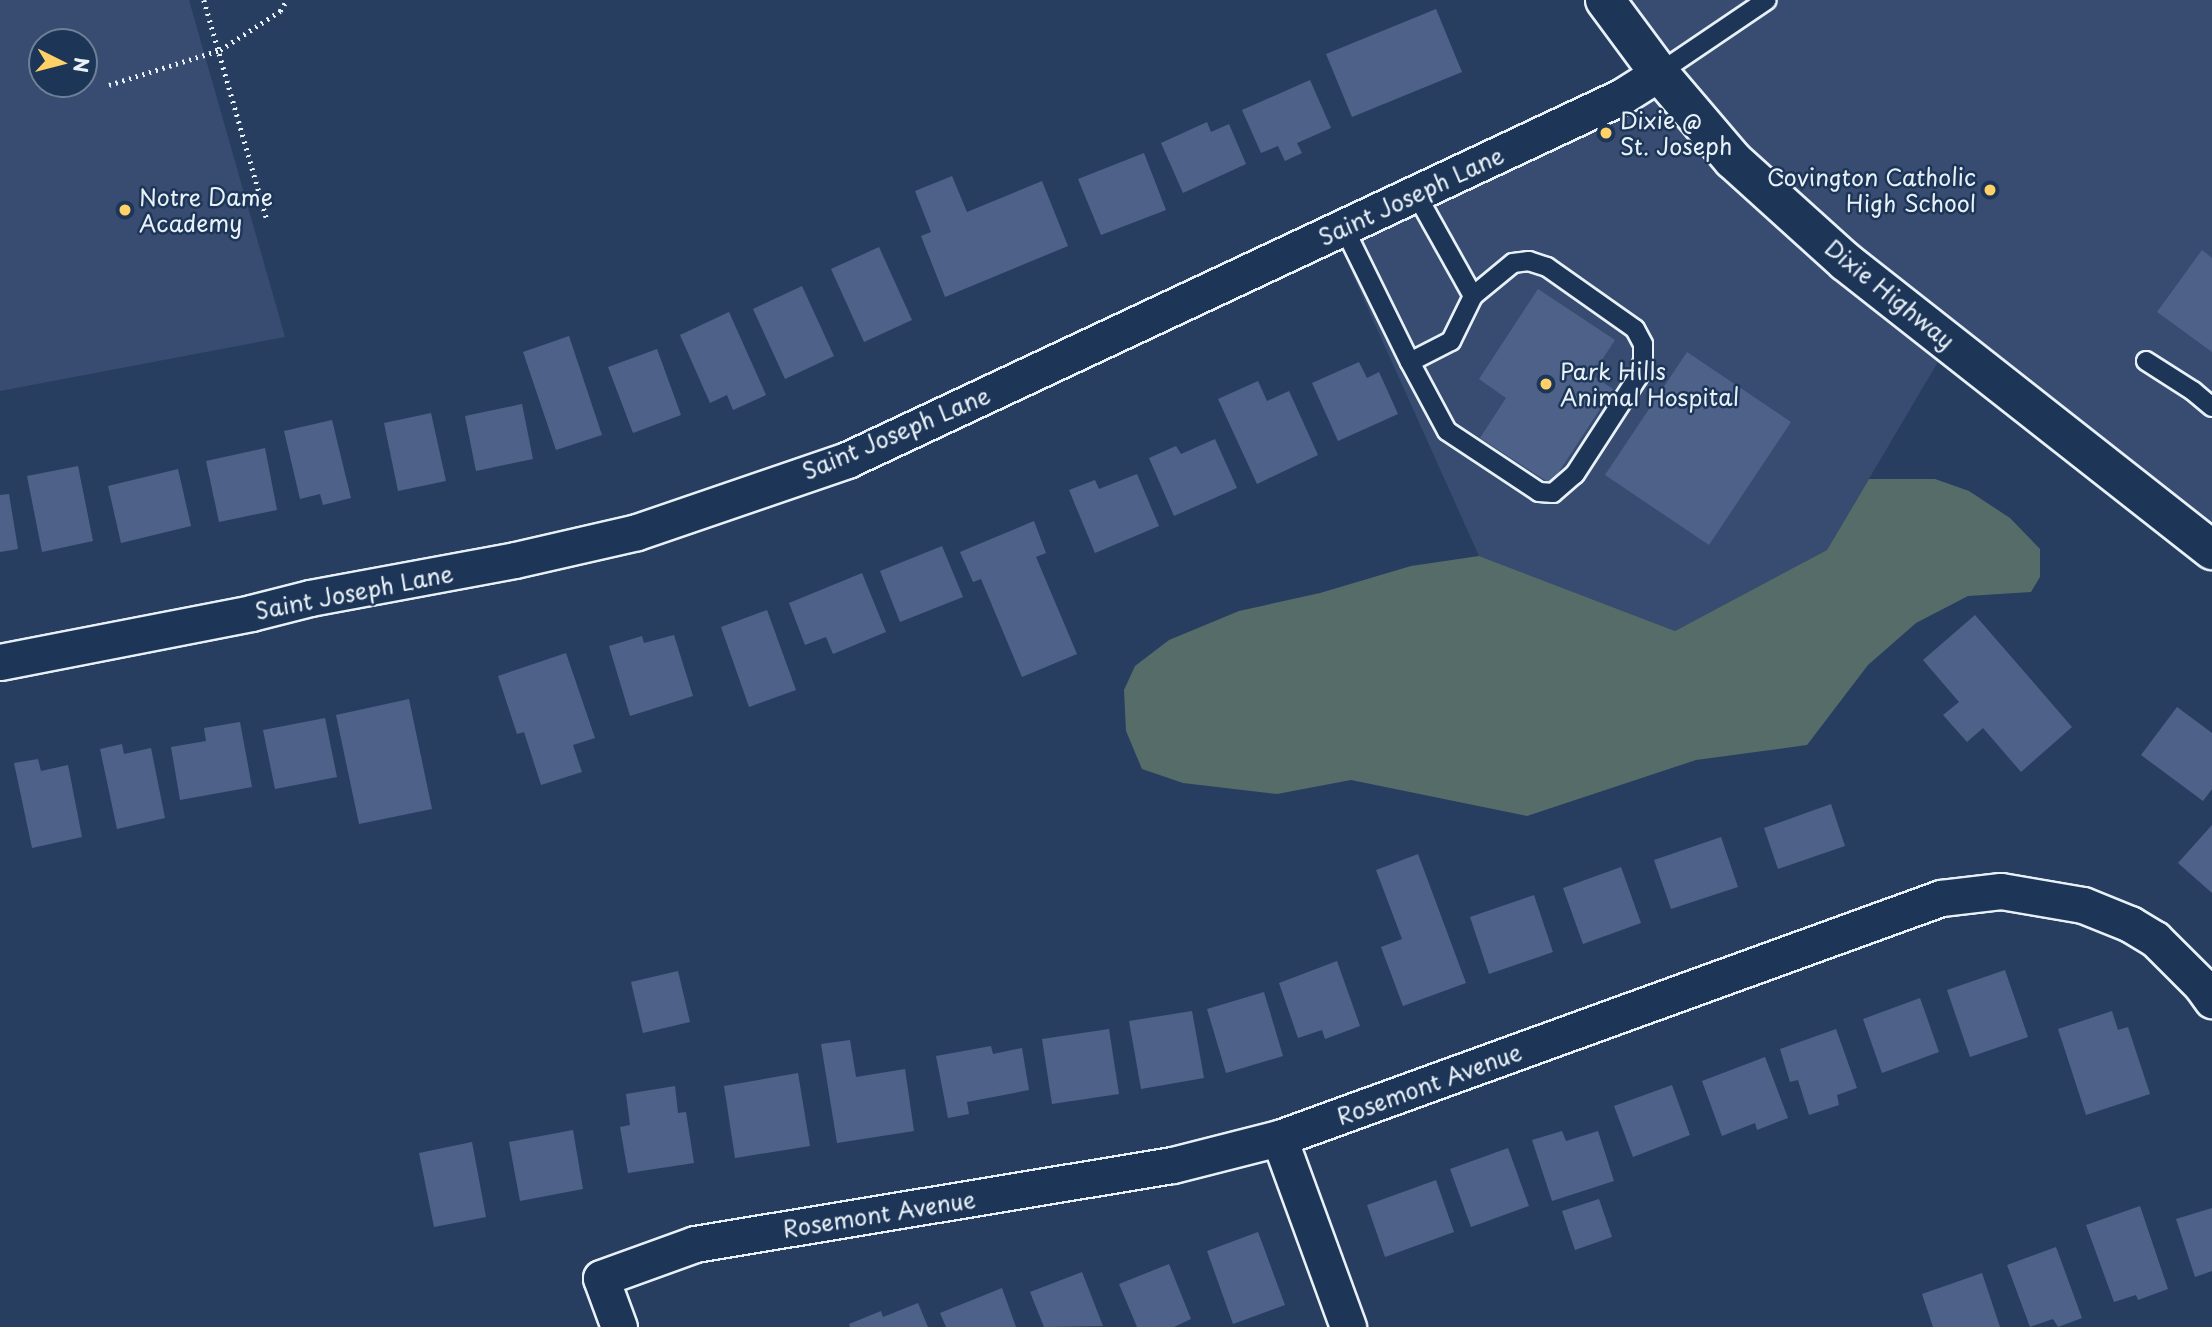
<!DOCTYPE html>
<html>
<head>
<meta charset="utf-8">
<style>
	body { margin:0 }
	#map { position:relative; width:2212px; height:1327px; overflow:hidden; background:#273e61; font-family:"Playpen Sans",sans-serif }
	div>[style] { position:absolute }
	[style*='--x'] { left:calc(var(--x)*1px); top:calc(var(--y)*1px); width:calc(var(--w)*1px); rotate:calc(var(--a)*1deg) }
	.built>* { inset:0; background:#374c70 }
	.green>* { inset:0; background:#566c68 }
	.building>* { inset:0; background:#4e6289 }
	.path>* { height:4.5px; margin-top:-2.25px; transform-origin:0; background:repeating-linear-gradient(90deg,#e8f1f8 0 2px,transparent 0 7px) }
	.roads { filter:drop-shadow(2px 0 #e8f1f8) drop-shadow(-2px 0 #e8f1f8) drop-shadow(0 2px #e8f1f8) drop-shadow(0 -2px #e8f1f8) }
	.lane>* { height:18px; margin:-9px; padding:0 9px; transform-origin:9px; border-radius:9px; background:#1d3557 }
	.street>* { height:35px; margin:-17.5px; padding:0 17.5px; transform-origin:17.5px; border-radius:17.5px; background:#1d3557 }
	.primary>* { height:38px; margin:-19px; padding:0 19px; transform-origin:19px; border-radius:19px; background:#1d3557 }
	.dots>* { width:19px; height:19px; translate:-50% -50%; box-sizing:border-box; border:4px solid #1d3557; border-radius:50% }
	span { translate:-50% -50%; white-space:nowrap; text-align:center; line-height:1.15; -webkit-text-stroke:5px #1d3557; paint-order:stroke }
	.poi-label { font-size:23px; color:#e8f1f8 }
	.left { translate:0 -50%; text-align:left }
	.right { translate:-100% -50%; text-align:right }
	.street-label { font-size:23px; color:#e8f1f8 }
	.north { position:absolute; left:28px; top:28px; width:70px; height:70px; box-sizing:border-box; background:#1d3557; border:2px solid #6e8097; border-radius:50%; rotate:96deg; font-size:19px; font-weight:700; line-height:28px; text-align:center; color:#e8f1f8 }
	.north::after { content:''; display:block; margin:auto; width:24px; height:32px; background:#ffd166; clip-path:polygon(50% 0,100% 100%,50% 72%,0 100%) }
</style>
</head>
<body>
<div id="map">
	<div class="built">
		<div style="clip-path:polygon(evenodd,0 0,189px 0,285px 337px,0 391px,0 0,42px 42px,84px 42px,84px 84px,42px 84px,42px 42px)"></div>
		<div style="clip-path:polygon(1605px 0,2212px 0,2212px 550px,1949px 343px,1827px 550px,1675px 631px,1479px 556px,1334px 233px,1658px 73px)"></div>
	</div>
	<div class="green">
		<div style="clip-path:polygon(1869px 479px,1935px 479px,1969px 491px,2010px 518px,2040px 549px,2040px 577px,2031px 592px,1968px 596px,1916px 623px,1868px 665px,1807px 745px,1696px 760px,1527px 816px,1351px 780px,1277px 794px,1183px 783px,1142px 769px,1126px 731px,1124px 690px,1135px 666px,1169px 640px,1239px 611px,1320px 593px,1411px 566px,1479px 556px,1675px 631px,1827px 550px)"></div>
	</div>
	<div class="building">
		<div style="clip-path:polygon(1436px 9px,1462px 72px,1352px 117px,1326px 54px)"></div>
		<div style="clip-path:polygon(1310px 80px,1331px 128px,1297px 143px,1302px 153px,1285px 161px,1278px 146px,1261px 153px,1242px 110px)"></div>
		<div style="clip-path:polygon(1207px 122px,1211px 132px,1229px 124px,1246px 164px,1183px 193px,1161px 143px)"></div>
		<div style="clip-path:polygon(1144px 153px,1166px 210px,1101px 235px,1078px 179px)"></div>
		<div style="clip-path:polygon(952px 176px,967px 212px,1042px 181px,1068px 246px,945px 297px,921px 236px,931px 232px,915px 191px)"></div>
		<div style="clip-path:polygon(879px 247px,912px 320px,864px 342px,831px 269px)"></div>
		<div style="clip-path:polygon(2202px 250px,2212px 258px,2212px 352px,2157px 312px)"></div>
		<div style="clip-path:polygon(802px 286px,834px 356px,785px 379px,753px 309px)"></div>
		<div style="clip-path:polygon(1538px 289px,1615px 340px,1592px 375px,1613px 389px,1551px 484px,1480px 438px,1506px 398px,1479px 379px)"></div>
		<div style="clip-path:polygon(729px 312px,766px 395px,733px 410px,727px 395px,710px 403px,680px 335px)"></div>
		<div style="clip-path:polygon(569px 336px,602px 435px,556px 450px,523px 352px)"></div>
		<div style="clip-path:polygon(657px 349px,681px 415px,633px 433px,608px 367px)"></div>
		<div style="clip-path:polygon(1687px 352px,1791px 422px,1709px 545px,1605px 475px)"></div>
		<div style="clip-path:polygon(1359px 362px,1367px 378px,1379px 372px,1398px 414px,1338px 441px,1312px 383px)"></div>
		<div style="clip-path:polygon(1258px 381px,1267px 401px,1289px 391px,1318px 455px,1257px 484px,1218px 399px)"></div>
		<div style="clip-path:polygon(522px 404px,533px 459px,476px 471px,465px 416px)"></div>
		<div style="clip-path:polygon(431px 413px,446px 481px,398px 491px,384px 423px)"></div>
		<div style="clip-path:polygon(332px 420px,351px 498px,323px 505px,320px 494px,300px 499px,284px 431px)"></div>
		<div style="clip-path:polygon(1215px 439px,1237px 488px,1174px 516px,1149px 458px,1176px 446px,1181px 454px)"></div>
		<div style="clip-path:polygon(265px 448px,277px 510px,219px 522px,206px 461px)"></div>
		<div style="clip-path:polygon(78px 466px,93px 541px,42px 552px,27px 476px)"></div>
		<div style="clip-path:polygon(178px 469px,191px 526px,121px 543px,108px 486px)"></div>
		<div style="clip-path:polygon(1137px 474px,1159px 526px,1095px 553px,1069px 490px,1095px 480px,1099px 489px)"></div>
		<div style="clip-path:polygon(9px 494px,18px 549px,0 552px,0 495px)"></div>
		<div style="clip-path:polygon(1034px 521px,1046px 553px,1036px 557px,1077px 654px,1022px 677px,981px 579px,973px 582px,960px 552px)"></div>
		<div style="clip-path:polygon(942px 546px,963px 597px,900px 622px,880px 571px)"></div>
		<div style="clip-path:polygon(862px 573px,886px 632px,833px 654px,826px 637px,805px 645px,789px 603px)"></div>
		<div style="clip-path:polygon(767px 610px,796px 690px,749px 707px,721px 627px)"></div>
		<div style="clip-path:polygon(1975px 615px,2072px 727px,2021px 772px,1983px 728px,1967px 742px,1943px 715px,1959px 702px,1923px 660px)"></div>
		<div style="clip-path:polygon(674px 635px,693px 696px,630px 716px,609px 646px,642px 636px,644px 643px)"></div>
		<div style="clip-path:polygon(566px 653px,595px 738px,573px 745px,582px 772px,541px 785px,524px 732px,517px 734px,498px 676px)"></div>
		<div style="clip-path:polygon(409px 699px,432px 809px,359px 824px,336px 715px)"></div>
		<div style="clip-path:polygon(2177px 707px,2212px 733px,2212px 789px,2203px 801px,2141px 755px)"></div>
		<div style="clip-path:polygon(325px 718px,337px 777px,275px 789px,263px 730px)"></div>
		<div style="clip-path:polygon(240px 722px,252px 787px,180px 800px,171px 747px,206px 741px,204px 728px)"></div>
		<div style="clip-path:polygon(122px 744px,124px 754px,151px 748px,165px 818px,117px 829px,100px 749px)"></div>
		<div style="clip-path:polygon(38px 759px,41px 771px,68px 765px,82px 837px,32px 848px,14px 763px)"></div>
		<div style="clip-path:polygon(1831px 804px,1845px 846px,1778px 869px,1764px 828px)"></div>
		<div style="clip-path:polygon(2212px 825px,2212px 893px,2178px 863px)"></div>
		<div style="clip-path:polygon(1721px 837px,1738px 887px,1671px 909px,1654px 860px)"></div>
		<div style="clip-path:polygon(1418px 854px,1466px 983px,1403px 1006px,1381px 947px,1402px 939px,1376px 870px)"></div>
		<div style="clip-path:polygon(1621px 867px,1641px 923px,1583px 944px,1563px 888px)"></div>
		<div style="clip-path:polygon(1534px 895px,1553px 952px,1489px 974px,1470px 917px)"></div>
		<div style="clip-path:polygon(1337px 961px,1360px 1026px,1325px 1039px,1322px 1030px,1298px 1038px,1279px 983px)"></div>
		<div style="clip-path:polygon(2005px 970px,2028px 1037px,1970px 1057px,1947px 990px)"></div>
		<div style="clip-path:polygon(678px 971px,690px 1022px,643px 1033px,631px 982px)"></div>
		<div style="clip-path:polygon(1264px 992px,1283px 1056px,1226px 1073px,1207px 1009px)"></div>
		<div style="clip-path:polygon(1920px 998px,1939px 1052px,1882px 1073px,1863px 1019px)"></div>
		<div style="clip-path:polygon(1192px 1011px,1204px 1078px,1141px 1089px,1129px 1021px)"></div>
		<div style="clip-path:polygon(2112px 1011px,2118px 1030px,2128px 1027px,2150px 1094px,2086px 1115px,2058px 1029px)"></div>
		<div style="clip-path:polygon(1109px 1029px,1119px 1094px,1052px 1104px,1042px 1039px)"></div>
		<div style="clip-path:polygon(1836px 1029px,1857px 1088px,1837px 1095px,1839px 1105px,1809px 1115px,1798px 1080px,1790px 1082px,1780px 1049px)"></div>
		<div style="clip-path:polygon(850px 1040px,856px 1077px,905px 1069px,914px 1131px,837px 1143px,821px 1044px)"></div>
		<div style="clip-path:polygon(991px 1046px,993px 1054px,1022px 1048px,1029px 1090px,967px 1102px,969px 1114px,948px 1118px,936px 1056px)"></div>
		<div style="clip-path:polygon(1765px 1057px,1788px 1118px,1757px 1130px,1755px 1123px,1722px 1136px,1702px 1081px)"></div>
		<div style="clip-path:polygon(798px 1073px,810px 1146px,735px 1158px,724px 1086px)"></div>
		<div style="clip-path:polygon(1672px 1085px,1690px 1135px,1633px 1157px,1614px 1106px)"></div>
		<div style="clip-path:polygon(675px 1086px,678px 1113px,686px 1112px,694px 1163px,628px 1173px,620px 1127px,630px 1125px,626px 1094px)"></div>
		<div style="clip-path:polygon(573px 1130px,583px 1189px,520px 1201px,509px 1142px)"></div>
		<div style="clip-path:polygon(1562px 1131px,1566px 1141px,1598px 1131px,1614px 1181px,1552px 1201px,1532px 1140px)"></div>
		<div style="clip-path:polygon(472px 1142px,486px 1217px,434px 1227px,419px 1153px)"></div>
		<div style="clip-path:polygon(1508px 1148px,1529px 1206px,1471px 1227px,1450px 1169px)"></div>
		<div style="clip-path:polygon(1436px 1180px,1454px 1232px,1385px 1257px,1367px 1205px)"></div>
		<div style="clip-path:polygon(1599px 1199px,1612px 1237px,1575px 1250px,1562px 1211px)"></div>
		<div style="clip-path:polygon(2140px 1206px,2168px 1289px,2138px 1300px,2136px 1295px,2114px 1302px,2086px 1225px)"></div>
		<div style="clip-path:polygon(2212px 1208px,2212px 1271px,2195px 1277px,2176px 1219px)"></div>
		<div style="clip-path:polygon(1258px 1232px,1285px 1305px,1233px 1324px,1207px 1251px)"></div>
		<div style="clip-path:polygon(2056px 1247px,2082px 1318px,2058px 1327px,2053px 1319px,2030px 1327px,2007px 1265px)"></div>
		<div style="clip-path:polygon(1169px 1264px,1191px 1319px,1174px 1327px,1137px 1327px,1119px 1284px)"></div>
		<div style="clip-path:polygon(1082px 1272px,1103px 1326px,1044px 1327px,1030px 1292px)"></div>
		<div style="clip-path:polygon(1982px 1273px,2000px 1327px,1933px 1327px,1922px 1294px)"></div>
		<div style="clip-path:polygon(1002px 1288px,1016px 1327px,946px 1327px,940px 1313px)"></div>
		<div style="clip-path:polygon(918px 1303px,928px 1327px,850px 1327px,849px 1324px,881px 1311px,883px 1317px)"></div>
	</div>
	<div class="path">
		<div style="--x:204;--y:0;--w:228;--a:74"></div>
		<div style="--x:109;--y:85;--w:116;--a:-17.5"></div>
		<div style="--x:220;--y:50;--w:72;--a:-33"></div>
		<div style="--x:280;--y:11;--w:13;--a:-58"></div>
	</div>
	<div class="roads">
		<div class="lane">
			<div style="--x:1659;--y:73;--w:130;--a:-34.1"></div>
			<div style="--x:1344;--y:228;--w:149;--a:63.8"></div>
			<div style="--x:1410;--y:362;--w:46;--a:-27.1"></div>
			<div style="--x:1451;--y:341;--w:50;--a:-63.9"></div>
			<div style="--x:2146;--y:361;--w:56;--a:32.6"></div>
			<div style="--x:2193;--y:391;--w:25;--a:40"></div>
			<div style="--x:1410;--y:362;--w:78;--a:61.8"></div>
			<div style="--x:1447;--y:431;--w:110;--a:33.5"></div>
			<div style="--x:1539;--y:492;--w:14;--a:4"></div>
			<div style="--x:1553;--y:493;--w:29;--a:-41"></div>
			<div style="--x:1575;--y:474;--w:116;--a:-57"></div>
			<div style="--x:1638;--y:377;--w:17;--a:-73"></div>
			<div style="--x:1643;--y:361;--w:17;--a:-90"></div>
			<div style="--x:1643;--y:344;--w:17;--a:-118"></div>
			<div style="--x:1635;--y:329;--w:108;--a:-144.8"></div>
			<div style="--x:1547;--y:267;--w:19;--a:-162"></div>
			<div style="--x:1529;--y:261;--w:16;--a:173"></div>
			<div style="--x:1513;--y:263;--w:52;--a:140.5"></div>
			<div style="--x:1473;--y:296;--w:117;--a:-119.2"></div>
		</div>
		<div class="street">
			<div style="--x:0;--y:662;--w:256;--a:-11"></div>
			<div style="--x:251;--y:613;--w:61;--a:-14.3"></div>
			<div style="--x:310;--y:598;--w:208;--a:-10.5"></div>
			<div style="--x:515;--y:560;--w:125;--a:-12.9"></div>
			<div style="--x:637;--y:532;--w:222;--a:-18.9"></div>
			<div style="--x:847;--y:460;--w:855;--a:-25.13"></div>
			<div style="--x:1621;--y:97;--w:45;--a:-32.3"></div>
			<div style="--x:1279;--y:1138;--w:201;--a:69.9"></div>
			<div style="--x:619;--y:1327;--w:52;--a:-110.2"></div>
			<div style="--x:601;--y:1278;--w:100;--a:-19.9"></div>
			<div style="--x:695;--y:1244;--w:484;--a:-9.4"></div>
			<div style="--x:1173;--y:1165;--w:109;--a:-14.3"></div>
			<div style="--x:1279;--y:1138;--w:704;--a:-19.93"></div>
			<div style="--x:1941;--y:898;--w:60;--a:-6.7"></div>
			<div style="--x:2001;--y:891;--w:83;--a:9.7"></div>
			<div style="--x:2083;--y:905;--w:51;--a:22"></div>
			<div style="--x:2130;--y:924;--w:29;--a:31"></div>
			<div style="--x:2155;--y:939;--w:65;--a:45"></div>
			<div style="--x:2201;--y:985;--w:19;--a:54"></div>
		</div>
		<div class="primary">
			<div style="--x:1605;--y:0;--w:91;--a:53.5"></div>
			<div style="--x:1659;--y:73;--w:114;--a:49.6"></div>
			<div style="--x:1733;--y:160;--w:152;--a:42.1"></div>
			<div style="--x:1846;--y:262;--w:466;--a:38.2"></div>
		</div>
	</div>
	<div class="dots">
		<div style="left:1606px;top:133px;background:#ffd166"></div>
		<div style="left:1990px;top:190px;background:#ffd166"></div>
		<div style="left:125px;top:210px;background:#ffd166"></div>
		<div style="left:1546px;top:384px;background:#ffd166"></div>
	</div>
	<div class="poi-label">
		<span class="left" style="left:1620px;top:133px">Dixie @<br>St. Joseph</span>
		<span class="right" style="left:1976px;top:190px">Covington Catholic<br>High School</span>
		<span class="left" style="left:139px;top:210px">Notre Dame<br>Academy</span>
		<span class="left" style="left:1560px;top:384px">Park Hills<br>Animal Hospital</span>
	</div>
	<div class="street-label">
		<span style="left:1411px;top:196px;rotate:-25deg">Saint Joseph Lane</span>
		<span style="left:1890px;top:294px;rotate:39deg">Dixie Highway</span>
		<span style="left:896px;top:433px;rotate:-23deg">Saint Joseph Lane</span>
		<span style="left:354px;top:592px;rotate:-11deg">Saint Joseph Lane</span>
		<span style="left:1429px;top:1084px;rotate:-20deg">Rosemont Avenue</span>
		<span style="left:879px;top:1214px;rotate:-9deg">Rosemont Avenue</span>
	</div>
	<div class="north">N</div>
</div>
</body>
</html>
